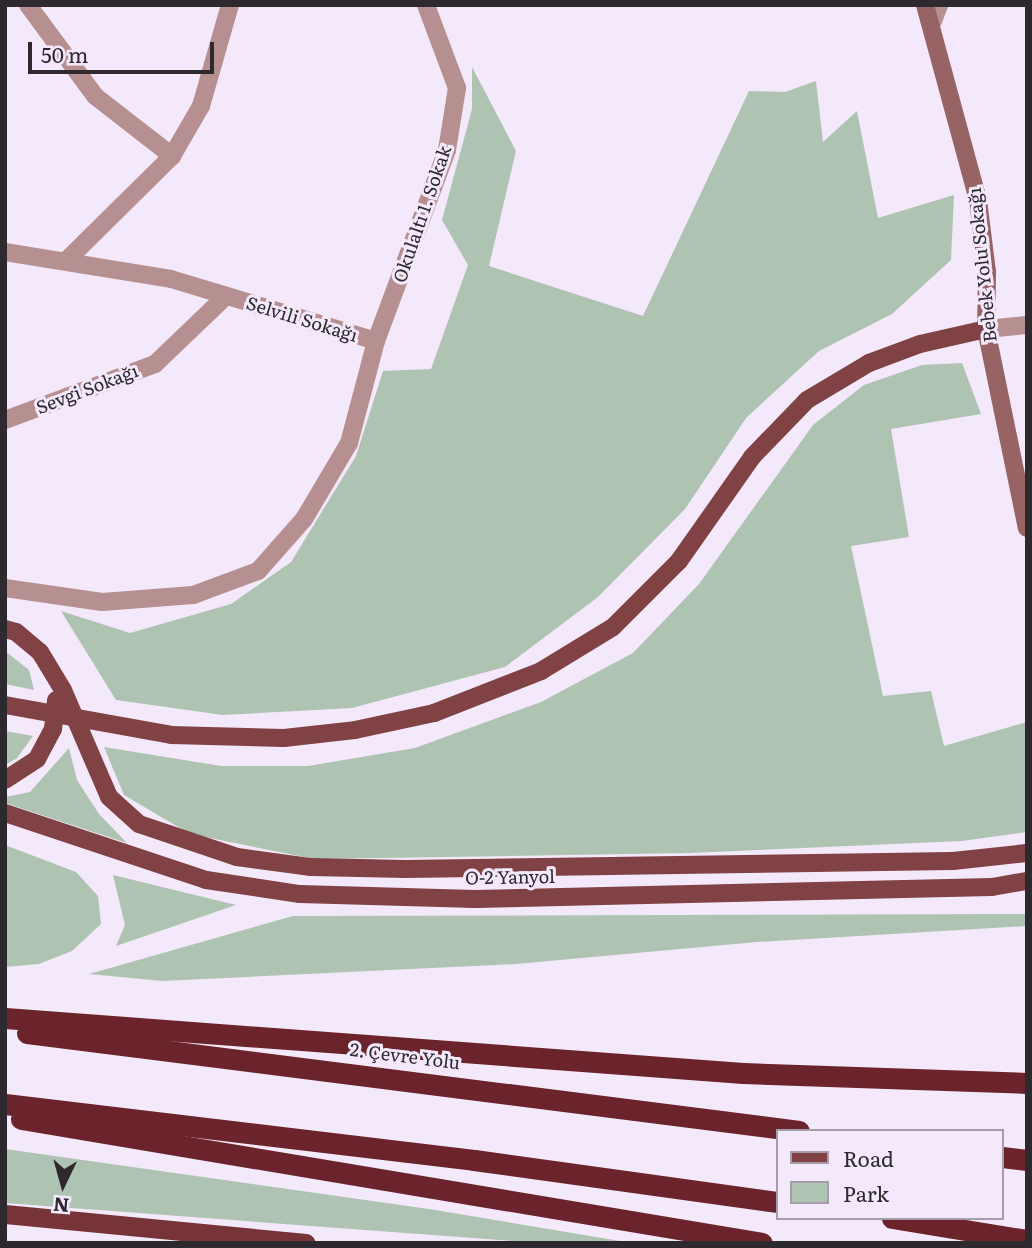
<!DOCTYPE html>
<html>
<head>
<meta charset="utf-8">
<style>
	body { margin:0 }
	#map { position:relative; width:1032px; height:1248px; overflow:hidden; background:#f4e9fa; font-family:Literata,serif }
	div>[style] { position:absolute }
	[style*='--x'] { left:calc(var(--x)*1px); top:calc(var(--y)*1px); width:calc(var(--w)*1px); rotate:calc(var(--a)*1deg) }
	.green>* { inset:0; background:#aec3b1 }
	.minor>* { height:18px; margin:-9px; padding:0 9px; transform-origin:9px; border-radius:9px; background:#b69090 }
	.tertiary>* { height:18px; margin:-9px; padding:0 9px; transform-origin:9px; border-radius:9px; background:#b69090 }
	.secondary>* { height:18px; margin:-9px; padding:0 9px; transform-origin:9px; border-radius:9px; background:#976364 }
	.primary>* { height:18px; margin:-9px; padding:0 9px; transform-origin:9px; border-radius:9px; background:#804245 }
	.trunk>* { height:19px; margin:-9.5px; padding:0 9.5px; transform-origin:9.5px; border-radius:9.5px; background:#763338 }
	.motorway>* { height:21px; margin:-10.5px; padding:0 10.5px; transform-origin:10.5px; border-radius:10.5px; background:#6b242b }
	.primary-bridge>* { height:18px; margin:-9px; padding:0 9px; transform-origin:9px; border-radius:9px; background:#804245 }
	span { translate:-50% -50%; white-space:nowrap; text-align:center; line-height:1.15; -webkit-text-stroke:6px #f4e9fa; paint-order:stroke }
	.street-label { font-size:18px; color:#2d292f }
	.frame { position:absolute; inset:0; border:7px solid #2d292f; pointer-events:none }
	.legend { position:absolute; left:776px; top:1129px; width:228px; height:91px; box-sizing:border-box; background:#f4e9fa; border:2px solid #a49ca9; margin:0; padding:9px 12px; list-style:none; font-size:21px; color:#2d292f }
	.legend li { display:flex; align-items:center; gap:14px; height:35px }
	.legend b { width:35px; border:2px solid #a49ca9 }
	.north { position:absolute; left:28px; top:1150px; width:70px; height:70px; -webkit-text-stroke:5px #f4e9fa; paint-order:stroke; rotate:185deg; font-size:19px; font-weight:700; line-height:28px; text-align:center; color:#2d292f }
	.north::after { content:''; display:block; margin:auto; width:24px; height:32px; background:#2d292f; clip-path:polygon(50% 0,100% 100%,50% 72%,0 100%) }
	.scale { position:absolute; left:28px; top:42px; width:186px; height:32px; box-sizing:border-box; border:4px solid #2d292f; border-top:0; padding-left:9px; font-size:21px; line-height:24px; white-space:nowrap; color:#2d292f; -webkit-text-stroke:5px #f4e9fa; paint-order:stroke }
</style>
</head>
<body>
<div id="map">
	<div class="green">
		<div style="clip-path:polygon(472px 67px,516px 151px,489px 266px,643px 316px,749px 91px,785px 92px,816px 81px,823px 142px,857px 111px,878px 218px,954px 195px,951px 260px,892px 314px,819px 351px,746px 418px,685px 509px,598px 597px,505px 667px,352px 708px,223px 715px,116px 700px,61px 611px,130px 633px,231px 604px,291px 562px,356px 456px,383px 371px,431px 369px,468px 265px,442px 220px,472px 109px)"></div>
		<div style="clip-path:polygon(962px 363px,981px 414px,891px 429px,909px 537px,851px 546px,883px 696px,931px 691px,944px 746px,1027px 722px,1027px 832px,962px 841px,691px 853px,314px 859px,190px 834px,124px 795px,104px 747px,221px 766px,308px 766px,415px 748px,541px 702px,633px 653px,699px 584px,813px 425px,864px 385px,922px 365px)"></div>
		<div style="clip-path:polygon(5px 651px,29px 670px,34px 690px,5px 684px)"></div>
		<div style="clip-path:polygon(5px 731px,33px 736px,17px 758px,5px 765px)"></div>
		<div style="clip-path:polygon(69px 748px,77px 780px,99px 814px,127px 843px,5px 803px,5px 797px,30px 792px)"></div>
		<div style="clip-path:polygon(5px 845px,76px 872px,98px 896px,101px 924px,72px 951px,39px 964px,5px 967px)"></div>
		<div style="clip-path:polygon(113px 875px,236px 905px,116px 946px,125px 925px)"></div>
		<div style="clip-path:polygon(1027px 914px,1027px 926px,757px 942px,516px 964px,162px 981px,89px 974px,293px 916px)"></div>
		<div style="clip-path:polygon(5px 1149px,429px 1209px,632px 1243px,539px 1243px,5px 1203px)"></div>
	</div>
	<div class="minor">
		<div style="--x:28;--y:5;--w:113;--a:53.6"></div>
		<div style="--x:95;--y:96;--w:98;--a:37.9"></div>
		<div style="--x:5;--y:252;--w:168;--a:9.2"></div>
		<div style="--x:171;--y:279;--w:214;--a:16.8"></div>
		<div style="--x:376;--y:341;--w:106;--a:104.8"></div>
		<div style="--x:349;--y:443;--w:88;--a:120.6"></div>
		<div style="--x:304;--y:519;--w:69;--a:131.5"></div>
		<div style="--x:258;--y:571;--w:69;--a:159.7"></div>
		<div style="--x:193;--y:595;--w:91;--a:175.6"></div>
		<div style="--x:102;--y:602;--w:98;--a:-171.8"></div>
		<div style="--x:68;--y:259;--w:146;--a:-44.7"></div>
		<div style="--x:172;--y:156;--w:58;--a:-59.9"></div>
		<div style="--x:201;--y:106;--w:105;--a:-74"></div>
		<div style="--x:986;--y:329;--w:41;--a:-5.6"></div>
		<div style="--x:376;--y:341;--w:204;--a:-69.6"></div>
		<div style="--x:447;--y:150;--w:63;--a:-80.8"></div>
		<div style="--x:457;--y:88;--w:89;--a:-110.5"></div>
		<div style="--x:5;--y:420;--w:160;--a:-20.5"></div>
		<div style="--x:155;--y:364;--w:98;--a:-43.8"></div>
	</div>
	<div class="tertiary">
		<div style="--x:933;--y:21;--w:17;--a:-69"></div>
	</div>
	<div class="secondary">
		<div style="--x:925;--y:5;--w:202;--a:74.8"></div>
		<div style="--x:978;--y:200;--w:73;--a:82.9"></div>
		<div style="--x:987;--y:272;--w:57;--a:91"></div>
		<div style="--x:986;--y:329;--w:203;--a:78.4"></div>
	</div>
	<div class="primary">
		<div style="--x:5;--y:629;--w:11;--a:15"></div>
		<div style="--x:16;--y:632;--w:31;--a:40"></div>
		<div style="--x:40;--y:652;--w:44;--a:58.8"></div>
		<div style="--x:63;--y:690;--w:116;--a:66.7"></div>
		<div style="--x:109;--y:797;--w:40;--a:42"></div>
		<div style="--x:139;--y:824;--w:103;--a:18.6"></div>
		<div style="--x:237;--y:857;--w:75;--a:7.7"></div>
		<div style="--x:311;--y:867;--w:95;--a:1.2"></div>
		<div style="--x:406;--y:869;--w:547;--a:-0.84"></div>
		<div style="--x:953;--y:861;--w:74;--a:-6.2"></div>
		<div style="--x:171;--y:735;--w:113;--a:1.5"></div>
		<div style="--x:284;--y:738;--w:71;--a:-6.4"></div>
		<div style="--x:355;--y:730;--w:81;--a:-12.1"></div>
		<div style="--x:434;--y:713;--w:115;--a:-21.4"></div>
		<div style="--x:541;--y:671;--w:84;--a:-31.4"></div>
		<div style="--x:613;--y:627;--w:93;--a:-45"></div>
		<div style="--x:679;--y:561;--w:127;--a:-54.9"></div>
		<div style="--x:752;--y:457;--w:79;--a:-46"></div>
		<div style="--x:807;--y:400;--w:72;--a:-30.8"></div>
		<div style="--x:869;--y:363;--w:54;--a:-20.4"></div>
		<div style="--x:920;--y:344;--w:68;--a:-12.8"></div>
		<div style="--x:5;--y:780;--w:38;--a:-33"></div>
		<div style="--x:37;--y:759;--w:34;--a:-62"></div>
		<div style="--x:53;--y:729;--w:29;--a:-84"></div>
		<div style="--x:5;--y:813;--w:212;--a:18.4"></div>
		<div style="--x:206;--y:880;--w:95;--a:8.5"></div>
		<div style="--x:300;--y:894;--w:175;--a:1.6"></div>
		<div style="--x:475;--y:899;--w:517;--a:-1.33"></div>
		<div style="--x:992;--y:887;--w:36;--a:-10"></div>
	</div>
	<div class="trunk">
		<div style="--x:5;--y:1214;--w:302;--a:5.5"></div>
	</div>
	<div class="motorway">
		<div style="--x:5;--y:1018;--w:740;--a:4.26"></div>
		<div style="--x:743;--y:1073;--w:284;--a:2"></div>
		<div style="--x:27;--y:1033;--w:778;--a:7.23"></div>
		<div style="--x:5;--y:1104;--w:472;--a:6.8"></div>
		<div style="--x:474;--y:1160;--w:307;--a:7.9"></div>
		<div style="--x:21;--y:1119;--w:751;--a:9.5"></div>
		<div style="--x:1002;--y:1157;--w:25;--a:7"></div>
		<div style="--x:892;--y:1218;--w:137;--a:9.3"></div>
	</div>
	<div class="primary-bridge">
		<div style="--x:5;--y:705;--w:169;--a:10.2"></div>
	</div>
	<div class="street-label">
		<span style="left:422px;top:214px;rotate:-71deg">Okulaltı 1. Sokak</span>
		<span style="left:982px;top:265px;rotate:-96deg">Bebek Yolu Sokağı</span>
		<span style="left:302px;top:319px;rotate:17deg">Selvili Sokağı</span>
		<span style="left:87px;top:389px;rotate:-21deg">Sevgi Sokağı</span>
		<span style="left:510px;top:877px;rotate:-1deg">O-2 Yanyol</span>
		<span style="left:405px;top:1056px;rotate:7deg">2. Çevre Yolu</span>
	</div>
	<div class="frame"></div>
	<ul class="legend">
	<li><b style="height:9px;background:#804245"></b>Road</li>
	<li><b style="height:19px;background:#aec3b1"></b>Park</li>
	</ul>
	<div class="north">N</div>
	<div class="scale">50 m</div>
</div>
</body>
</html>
